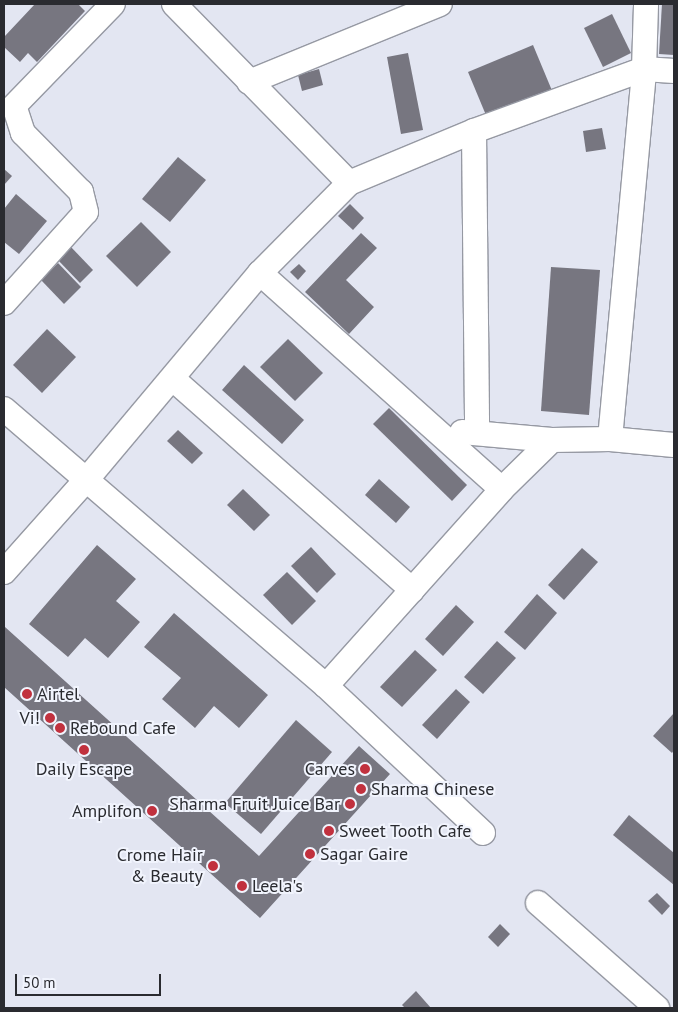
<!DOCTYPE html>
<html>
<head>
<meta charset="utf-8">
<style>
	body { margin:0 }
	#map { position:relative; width:678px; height:1012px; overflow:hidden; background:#e3e6f2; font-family:"PT Sans",sans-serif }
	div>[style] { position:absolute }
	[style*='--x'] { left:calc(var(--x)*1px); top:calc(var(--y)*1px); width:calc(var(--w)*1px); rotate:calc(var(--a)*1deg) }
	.building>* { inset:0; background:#777680 }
	.roads { filter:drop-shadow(1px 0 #9699a3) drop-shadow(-1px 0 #9699a3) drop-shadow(0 1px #9699a3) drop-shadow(0 -1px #9699a3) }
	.minor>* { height:24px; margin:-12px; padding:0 12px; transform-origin:12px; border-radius:12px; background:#fff }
	.dots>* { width:14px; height:14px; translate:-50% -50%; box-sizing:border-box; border:2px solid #f1f4fd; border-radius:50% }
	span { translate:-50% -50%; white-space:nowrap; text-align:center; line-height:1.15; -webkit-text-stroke:4px #f1f4fd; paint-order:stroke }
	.poi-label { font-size:18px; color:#2a2b30 }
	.left { translate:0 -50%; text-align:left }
	.right { translate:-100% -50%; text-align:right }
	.frame { position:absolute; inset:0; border:5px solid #2a2b30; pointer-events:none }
	.scale { position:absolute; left:15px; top:974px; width:146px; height:22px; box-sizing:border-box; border:2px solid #2a2b30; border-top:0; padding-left:6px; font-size:15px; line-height:18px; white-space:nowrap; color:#2a2b30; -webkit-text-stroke:4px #f1f4fd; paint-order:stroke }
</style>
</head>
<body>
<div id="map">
	<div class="building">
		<div style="clip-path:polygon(35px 4px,78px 4px,85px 11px,37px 62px,28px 53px,20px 62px,4px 47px,4px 37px)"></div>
		<div style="clip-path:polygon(662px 4px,674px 4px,674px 55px,659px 54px)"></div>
		<div style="clip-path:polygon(612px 14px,631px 53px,603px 67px,584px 28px)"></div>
		<div style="clip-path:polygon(533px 45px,553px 93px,488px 120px,468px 72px)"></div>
		<div style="clip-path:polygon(408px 53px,423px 130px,401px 134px,387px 57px)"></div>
		<div style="clip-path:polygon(319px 69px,323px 85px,302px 91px,298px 75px)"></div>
		<div style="clip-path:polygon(602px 128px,606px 149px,586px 152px,583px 131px)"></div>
		<div style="clip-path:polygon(178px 157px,206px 180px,170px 222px,142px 199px)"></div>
		<div style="clip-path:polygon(4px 169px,12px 176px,4px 185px)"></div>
		<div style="clip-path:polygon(16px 194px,47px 221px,19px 254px,4px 242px,4px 209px)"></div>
		<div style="clip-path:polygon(350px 204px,364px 218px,353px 230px,338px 216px)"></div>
		<div style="clip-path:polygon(141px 222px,171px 252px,137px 287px,106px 256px)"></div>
		<div style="clip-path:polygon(361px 233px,377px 248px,346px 280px,374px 307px,349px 334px,305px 292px)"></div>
		<div style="clip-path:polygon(70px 246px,93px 270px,80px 283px,57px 259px)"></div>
		<div style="clip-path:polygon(58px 263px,81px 287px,64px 304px,41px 280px)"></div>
		<div style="clip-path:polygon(299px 264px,306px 271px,298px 280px,290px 272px)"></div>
		<div style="clip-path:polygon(551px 267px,600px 270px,589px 415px,541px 411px)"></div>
		<div style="clip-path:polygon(47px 329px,76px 357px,42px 393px,13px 365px)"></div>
		<div style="clip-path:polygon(288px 339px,323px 373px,295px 401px,260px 367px)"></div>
		<div style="clip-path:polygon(244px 365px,304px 420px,282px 444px,222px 390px)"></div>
		<div style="clip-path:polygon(389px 408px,467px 485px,452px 501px,373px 424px)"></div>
		<div style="clip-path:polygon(178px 430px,203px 453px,192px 464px,167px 441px)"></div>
		<div style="clip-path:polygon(379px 479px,410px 507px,396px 523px,365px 495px)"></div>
		<div style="clip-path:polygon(243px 489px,270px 515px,254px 531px,227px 505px)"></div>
		<div style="clip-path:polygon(97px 545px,136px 579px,116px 601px,140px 622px,108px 658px,85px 638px,68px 657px,29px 624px)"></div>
		<div style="clip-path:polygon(311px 547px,336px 574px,317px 593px,291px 566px)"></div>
		<div style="clip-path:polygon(582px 548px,598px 562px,564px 600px,548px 585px)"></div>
		<div style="clip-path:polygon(287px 572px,316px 601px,292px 625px,263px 595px)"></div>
		<div style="clip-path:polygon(537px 594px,557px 613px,525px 650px,504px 632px)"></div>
		<div style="clip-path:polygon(456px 605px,474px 622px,443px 656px,425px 639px)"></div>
		<div style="clip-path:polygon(174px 613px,268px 695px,239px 728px,214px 706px,195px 728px,162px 699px,181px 678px,144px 647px)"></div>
		<div style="clip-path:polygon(5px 627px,259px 856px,359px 746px,390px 774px,260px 918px,4px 687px)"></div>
		<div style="clip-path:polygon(497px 641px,516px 658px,483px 694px,464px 677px)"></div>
		<div style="clip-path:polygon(415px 650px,437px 670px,402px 707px,380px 687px)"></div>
		<div style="clip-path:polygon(456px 689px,470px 702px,437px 739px,422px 725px)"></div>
		<div style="clip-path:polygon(674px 713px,674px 750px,672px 753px,653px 736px)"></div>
		<div style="clip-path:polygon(296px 720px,332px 752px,261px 834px,225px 803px)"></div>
		<div style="clip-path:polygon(629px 815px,674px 853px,674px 885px,613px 835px)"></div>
		<div style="clip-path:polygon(657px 893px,670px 906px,662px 915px,648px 901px)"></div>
		<div style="clip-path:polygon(500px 924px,510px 934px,498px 947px,488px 937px)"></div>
		<div style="clip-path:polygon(416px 991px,431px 1008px,405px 1008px,402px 1005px)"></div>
	</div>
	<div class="roads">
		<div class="minor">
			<div style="--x:174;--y:4;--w:250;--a:45.6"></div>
			<div style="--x:249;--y:82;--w:206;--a:-22.2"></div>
			<div style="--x:474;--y:131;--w:301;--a:89.4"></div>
			<div style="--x:260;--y:273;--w:324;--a:41.8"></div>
			<div style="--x:4;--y:303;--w:122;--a:-48"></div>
			<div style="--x:86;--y:212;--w:21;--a:-104"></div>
			<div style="--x:81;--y:192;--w:83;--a:-134.5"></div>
			<div style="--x:23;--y:133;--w:28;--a:-108"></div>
			<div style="--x:14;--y:106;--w:142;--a:-45.9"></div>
			<div style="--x:173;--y:379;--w:319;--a:41.4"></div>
			<div style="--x:4;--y:409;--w:425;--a:40.7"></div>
			<div style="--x:326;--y:686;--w:215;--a:43.1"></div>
			<div style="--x:462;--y:432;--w:90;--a:5.1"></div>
			<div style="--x:552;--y:440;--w:58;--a:-1"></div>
			<div style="--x:610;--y:439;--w:64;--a:5.4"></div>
			<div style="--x:610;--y:439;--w:372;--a:-84.7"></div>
			<div style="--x:644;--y:69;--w:65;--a:-88.2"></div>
			<div style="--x:4;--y:572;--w:125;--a:-48.3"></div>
			<div style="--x:87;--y:479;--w:269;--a:-50"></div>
			<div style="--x:260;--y:273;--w:127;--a:-45.3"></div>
			<div style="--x:349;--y:183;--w:135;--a:-22.6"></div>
			<div style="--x:474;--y:131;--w:181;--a:-20"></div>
			<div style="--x:644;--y:69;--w:30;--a:4"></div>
			<div style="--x:326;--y:686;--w:264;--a:-48.2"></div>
			<div style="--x:502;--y:489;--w:70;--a:-44.4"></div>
			<div style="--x:538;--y:903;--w:159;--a:41.4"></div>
		</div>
	</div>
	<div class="dots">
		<div style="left:27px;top:694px;background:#c1313e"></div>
		<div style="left:50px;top:718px;background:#c1313e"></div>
		<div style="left:60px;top:728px;background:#c1313e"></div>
		<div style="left:84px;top:750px;background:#c1313e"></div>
		<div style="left:365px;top:769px;background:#c1313e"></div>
		<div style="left:361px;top:789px;background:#c1313e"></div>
		<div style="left:350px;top:804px;background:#c1313e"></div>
		<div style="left:152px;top:811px;background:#c1313e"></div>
		<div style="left:329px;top:831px;background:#c1313e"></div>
		<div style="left:310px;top:854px;background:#c1313e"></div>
		<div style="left:213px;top:866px;background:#c1313e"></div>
		<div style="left:242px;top:886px;background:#c1313e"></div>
	</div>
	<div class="poi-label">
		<span class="left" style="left:37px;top:694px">Airtel</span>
		<span class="right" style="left:40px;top:718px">Vi!</span>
		<span class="left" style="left:70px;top:728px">Rebound Cafe</span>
		<span style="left:84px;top:769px">Daily Escape</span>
		<span class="right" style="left:355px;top:769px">Carves</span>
		<span class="left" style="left:371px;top:789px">Sharma Chinese</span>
		<span class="right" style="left:340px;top:804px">Sharma Fruit Juice Bar</span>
		<span class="right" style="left:142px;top:811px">Amplifon</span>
		<span class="left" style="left:339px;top:831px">Sweet Tooth Cafe</span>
		<span class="left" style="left:320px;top:854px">Sagar Gaire</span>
		<span class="right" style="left:203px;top:866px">Crome Hair<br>&amp; Beauty</span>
		<span class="left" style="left:252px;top:886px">Leela's</span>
	</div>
	<div class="frame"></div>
	<div class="scale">50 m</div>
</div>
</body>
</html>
